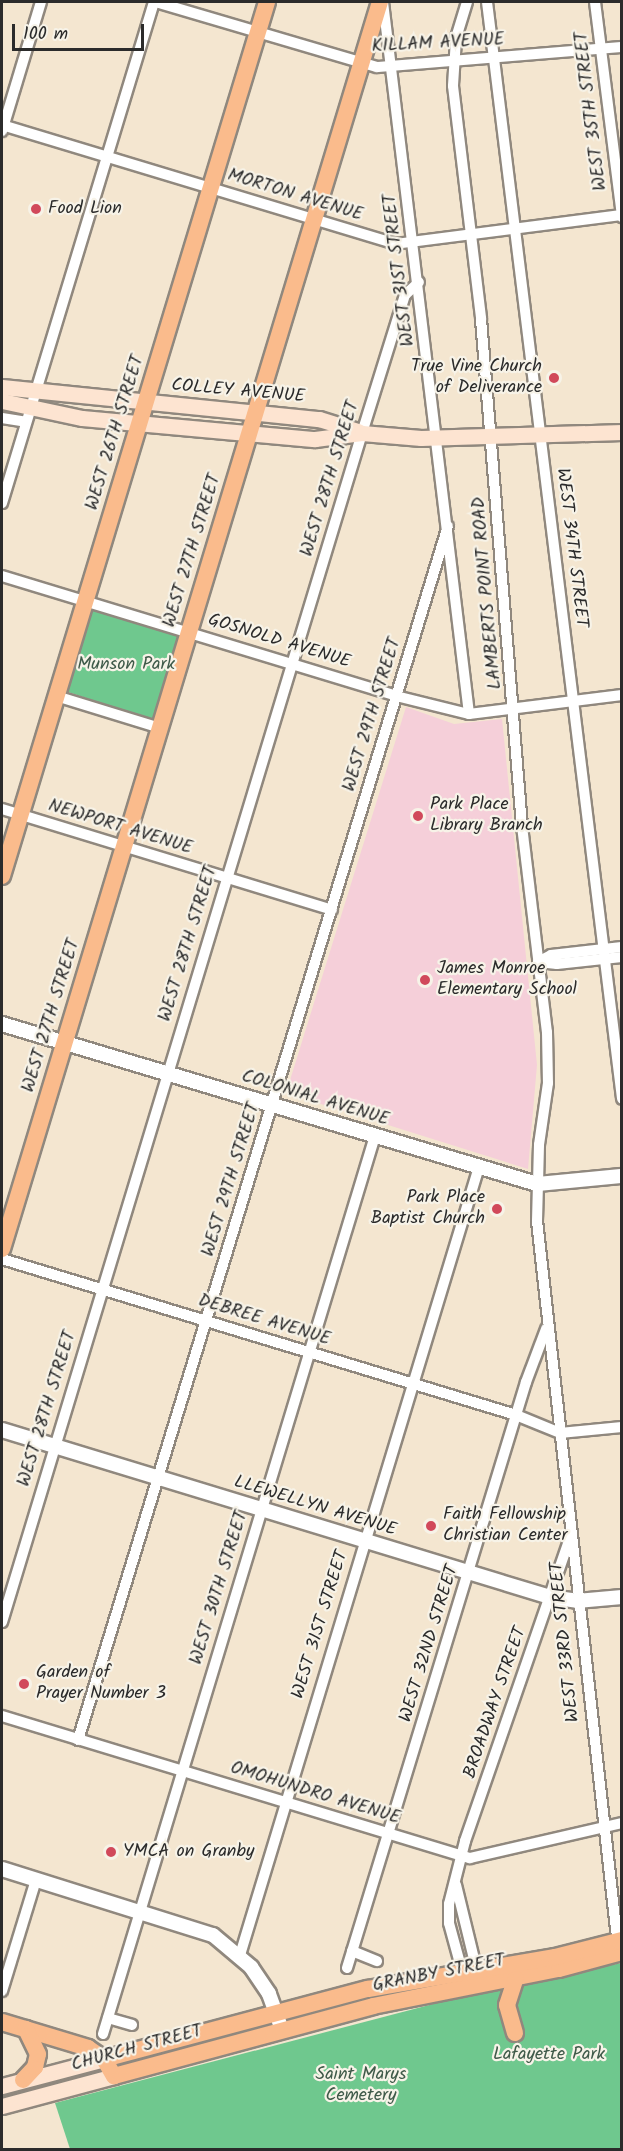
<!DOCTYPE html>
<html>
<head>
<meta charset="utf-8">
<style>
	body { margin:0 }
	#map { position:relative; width:623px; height:2151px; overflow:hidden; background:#f4e6d0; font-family:Kalam,sans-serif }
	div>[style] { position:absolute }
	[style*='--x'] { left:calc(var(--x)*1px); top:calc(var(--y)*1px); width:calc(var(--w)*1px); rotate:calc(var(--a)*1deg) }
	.built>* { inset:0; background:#f5cfd9 }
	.green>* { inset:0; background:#6fc88e }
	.roads { filter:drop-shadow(2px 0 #90887e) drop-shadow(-2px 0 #90887e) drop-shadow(0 2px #90887e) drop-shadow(0 -2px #90887e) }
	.minor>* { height:10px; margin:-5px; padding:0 5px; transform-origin:5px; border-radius:5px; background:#fff }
	.tertiary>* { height:14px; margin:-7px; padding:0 7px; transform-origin:7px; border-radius:7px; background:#fff }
	.secondary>* { height:15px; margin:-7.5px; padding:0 7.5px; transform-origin:7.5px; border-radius:7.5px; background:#fde4d1 }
	.primary>* { height:16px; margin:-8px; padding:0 8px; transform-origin:8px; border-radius:8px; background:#fabb8c }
	.dots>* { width:16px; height:16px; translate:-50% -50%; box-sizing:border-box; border:3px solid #f7f3e8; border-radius:50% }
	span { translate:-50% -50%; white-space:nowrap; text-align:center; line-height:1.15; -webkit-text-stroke:4.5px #f7f3e8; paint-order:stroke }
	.street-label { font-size:18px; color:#2b2b2b }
	.poi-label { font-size:18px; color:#2b2b2b }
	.left { translate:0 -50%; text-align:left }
	.right { translate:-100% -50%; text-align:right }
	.park-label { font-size:18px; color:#3f5a49 }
	.frame { position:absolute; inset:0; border:3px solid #2b2b2b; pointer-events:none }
	.scale { position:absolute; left:12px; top:24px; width:132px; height:27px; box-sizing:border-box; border:3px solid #2b2b2b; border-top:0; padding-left:8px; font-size:18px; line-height:21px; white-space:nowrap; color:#2b2b2b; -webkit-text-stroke:4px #f7f3e8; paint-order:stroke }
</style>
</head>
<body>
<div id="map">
	<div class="built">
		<div style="clip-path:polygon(406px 707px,454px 724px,502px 719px,537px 1065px,528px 1169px,286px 1093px)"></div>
	</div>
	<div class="green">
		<div style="clip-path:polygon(95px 608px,181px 634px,156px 717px,150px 719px,68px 692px,90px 609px)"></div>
		<div style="clip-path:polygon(621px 1963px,621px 2149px,70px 2149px,55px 2103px,456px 1998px)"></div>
	</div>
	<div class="roads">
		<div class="minor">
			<div style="--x:156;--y:2;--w:230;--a:16.4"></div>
			<div style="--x:377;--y:67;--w:246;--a:-4.7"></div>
			<div style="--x:383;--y:2;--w:717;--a:83.11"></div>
			<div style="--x:467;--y:2;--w:39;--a:107"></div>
			<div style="--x:456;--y:39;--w:47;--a:93.7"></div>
			<div style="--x:453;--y:86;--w:235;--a:83.1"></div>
			<div style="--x:481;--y:319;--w:509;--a:85.38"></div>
			<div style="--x:522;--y:826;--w:208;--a:83.1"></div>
			<div style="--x:547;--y:1032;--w:51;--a:88.9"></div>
			<div style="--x:548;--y:1083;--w:63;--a:98.3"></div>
			<div style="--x:539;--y:1145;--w:76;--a:91.5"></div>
			<div style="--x:537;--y:1221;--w:731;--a:83.63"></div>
			<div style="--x:487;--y:2;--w:1105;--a:82.98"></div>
			<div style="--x:595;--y:2;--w:217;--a:82.8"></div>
			<div style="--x:2;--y:125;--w:411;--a:16.8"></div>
			<div style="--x:395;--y:244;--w:229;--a:-7.3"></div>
			<div style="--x:2;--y:131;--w:135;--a:-73.2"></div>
			<div style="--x:2;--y:418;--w:24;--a:9"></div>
			<div style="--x:2;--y:503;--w:524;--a:-73.12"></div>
			<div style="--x:2;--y:576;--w:412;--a:16.9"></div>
			<div style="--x:396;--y:696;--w:75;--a:13.9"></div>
			<div style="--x:469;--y:714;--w:154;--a:-7.1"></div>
			<div style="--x:56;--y:696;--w:109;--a:17.1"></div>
			<div style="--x:2;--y:809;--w:345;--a:17"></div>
			<div style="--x:538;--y:962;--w:15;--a:-28"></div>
			<div style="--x:551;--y:955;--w:71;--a:-6.4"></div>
			<div style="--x:538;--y:962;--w:19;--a:6"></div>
			<div style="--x:557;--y:964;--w:65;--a:-6.1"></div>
			<div style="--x:2;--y:1259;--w:537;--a:16.88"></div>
			<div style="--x:516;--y:1415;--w:48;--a:22.2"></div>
			<div style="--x:560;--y:1433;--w:62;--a:-5.5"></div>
			<div style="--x:2;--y:1622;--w:1242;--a:-73.15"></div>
			<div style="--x:362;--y:433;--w:145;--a:-72.7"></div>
			<div style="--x:405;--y:295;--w:19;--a:-43"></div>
			<div style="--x:2;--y:1716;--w:489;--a:16.9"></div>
			<div style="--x:470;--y:1858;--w:156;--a:-13"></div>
			<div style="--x:78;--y:1740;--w:1269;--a:-73.05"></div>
			<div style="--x:456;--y:1885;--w:93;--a:76.3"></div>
			<div style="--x:352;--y:1951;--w:27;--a:22"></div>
			<div style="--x:240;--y:1955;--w:823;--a:-73.13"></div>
			<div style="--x:347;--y:1968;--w:613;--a:-73.01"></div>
			<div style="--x:526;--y:1382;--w:57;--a:-69.3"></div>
			<div style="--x:464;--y:1978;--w:57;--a:-105.3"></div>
			<div style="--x:449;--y:1923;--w:19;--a:-90"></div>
			<div style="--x:449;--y:1904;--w:65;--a:-75.7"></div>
			<div style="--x:465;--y:1841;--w:321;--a:-70.9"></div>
			<div style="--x:2;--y:1991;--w:116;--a:-73"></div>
			<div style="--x:108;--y:2018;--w:25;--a:16"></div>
			<div style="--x:103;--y:2034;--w:938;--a:-73.15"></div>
		</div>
		<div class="tertiary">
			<div style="--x:2;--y:1024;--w:558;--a:16.65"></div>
			<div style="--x:537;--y:1184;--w:85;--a:-5.4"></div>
			<div style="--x:2;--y:1430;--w:573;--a:16.95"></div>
			<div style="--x:550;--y:1597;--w:27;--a:8"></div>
			<div style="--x:577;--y:1601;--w:45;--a:-5.1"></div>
			<div style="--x:2;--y:1869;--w:221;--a:17.4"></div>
			<div style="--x:213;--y:1935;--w:50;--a:40.1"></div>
			<div style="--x:251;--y:1967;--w:32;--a:56"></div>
			<div style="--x:269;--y:1994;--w:38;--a:70"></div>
		</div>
		<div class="secondary">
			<div style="--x:2;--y:387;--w:319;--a:5.8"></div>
			<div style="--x:319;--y:419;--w:41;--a:17.1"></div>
			<div style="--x:2;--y:401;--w:82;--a:12"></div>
			<div style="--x:82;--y:418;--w:234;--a:5.2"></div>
			<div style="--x:315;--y:439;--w:47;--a:-7.3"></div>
			<div style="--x:362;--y:433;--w:59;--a:4.8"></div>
			<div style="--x:421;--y:438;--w:201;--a:-1.7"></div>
			<div style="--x:2;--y:2086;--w:106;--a:-14.8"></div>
			<div style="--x:2;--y:2106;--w:116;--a:-15"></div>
		</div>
		<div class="primary">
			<div style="--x:2;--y:876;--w:913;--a:-73.13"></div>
			<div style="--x:2;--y:1249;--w:1303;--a:-73.14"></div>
			<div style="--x:2;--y:2022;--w:90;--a:16.8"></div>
			<div style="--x:88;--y:2048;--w:19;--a:35"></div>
			<div style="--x:104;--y:2059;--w:20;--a:60"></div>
			<div style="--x:114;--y:2076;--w:268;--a:-15.1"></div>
			<div style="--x:373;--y:2006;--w:190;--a:-11.3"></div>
			<div style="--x:559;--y:1969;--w:65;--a:-15.1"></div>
			<div style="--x:515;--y:2033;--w:29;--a:-106"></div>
			<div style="--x:507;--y:2005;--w:28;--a:-72"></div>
			<div style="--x:104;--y:2059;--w:273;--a:-14.9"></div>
			<div style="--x:368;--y:1989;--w:190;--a:-9.7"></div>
			<div style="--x:555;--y:1957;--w:69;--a:-14.2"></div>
			<div style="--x:23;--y:2080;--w:18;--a:-47"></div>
			<div style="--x:35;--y:2067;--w:13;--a:-77"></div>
			<div style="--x:38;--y:2054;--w:28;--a:-116"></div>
		</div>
	</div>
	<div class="dots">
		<div style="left:36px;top:209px;background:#d1495b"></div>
		<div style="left:554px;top:378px;background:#d1495b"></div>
		<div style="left:418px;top:816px;background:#d1495b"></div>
		<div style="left:425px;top:980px;background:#d1495b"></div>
		<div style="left:497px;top:1209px;background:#d1495b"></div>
		<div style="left:431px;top:1526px;background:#d1495b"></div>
		<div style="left:24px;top:1684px;background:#d1495b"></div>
		<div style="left:111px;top:1852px;background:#d1495b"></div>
	</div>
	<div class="street-label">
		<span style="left:438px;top:44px;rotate:-3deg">KILLAM AVENUE</span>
		<span style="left:592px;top:111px;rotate:-97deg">WEST 35TH STREET</span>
		<span style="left:295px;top:196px;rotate:17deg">MORTON AVENUE</span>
		<span style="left:400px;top:270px;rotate:-97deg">WEST 31ST STREET</span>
		<span style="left:238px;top:392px;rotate:5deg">COLLEY AVENUE</span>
		<span style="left:116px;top:433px;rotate:-73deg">WEST 26TH STREET</span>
		<span style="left:331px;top:479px;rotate:-73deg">WEST 28TH STREET</span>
		<span style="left:571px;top:548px;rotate:83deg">WEST 34TH STREET</span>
		<span style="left:193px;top:551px;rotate:-73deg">WEST 27TH STREET</span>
		<span style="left:488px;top:593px;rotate:-95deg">LAMBERTS POINT ROAD</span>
		<span style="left:279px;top:642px;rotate:17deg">GOSNOLD AVENUE</span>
		<span style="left:373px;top:715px;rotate:-73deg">WEST 29TH STREET</span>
		<span style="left:120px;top:828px;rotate:17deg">NEWPORT AVENUE</span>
		<span style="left:189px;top:944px;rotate:-73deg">WEST 28TH STREET</span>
		<span style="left:52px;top:1016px;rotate:-73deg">WEST 27TH STREET</span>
		<span style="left:315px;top:1099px;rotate:17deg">COLONIAL AVENUE</span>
		<span style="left:232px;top:1180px;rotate:-73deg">WEST 29TH STREET</span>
		<span style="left:264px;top:1321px;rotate:17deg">DEBREE AVENUE</span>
		<span style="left:48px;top:1409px;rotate:-73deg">WEST 28TH STREET</span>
		<span style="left:315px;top:1507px;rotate:17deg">LLEWELLYN AVENUE</span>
		<span style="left:220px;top:1588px;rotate:-73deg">WEST 30TH STREET</span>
		<span style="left:321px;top:1625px;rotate:-73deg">WEST 31ST STREET</span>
		<span style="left:566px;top:1642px;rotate:-96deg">WEST 33RD STREET</span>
		<span style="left:430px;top:1644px;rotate:-73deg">WEST 32ND STREET</span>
		<span style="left:496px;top:1703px;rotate:-71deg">BROADWAY STREET</span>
		<span style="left:315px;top:1794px;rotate:17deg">OMOHUNDRO AVENUE</span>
		<span style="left:439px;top:1974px;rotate:-11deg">GRANBY STREET</span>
		<span style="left:137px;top:2049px;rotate:-15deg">CHURCH STREET</span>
	</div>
	<div class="poi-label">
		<span class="left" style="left:48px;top:209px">Food Lion</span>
		<span class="right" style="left:542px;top:378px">True Vine Church<br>of Deliverance</span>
		<span class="left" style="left:430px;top:816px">Park Place<br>Library Branch</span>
		<span class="left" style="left:437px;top:980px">James Monroe<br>Elementary School</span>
		<span class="right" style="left:485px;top:1209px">Park Place<br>Baptist Church</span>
		<span class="left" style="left:443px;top:1526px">Faith Fellowship<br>Christian Center</span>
		<span class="left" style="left:36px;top:1684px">Garden of<br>Prayer Number 3</span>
		<span class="left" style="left:123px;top:1852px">YMCA on Granby</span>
	</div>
	<div class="park-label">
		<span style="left:126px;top:665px">Munson Park</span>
		<span style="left:549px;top:2055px">Lafayette Park</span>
		<span style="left:361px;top:2086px">Saint Marys<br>Cemetery</span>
	</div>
	<div class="frame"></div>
	<div class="scale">100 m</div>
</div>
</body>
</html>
